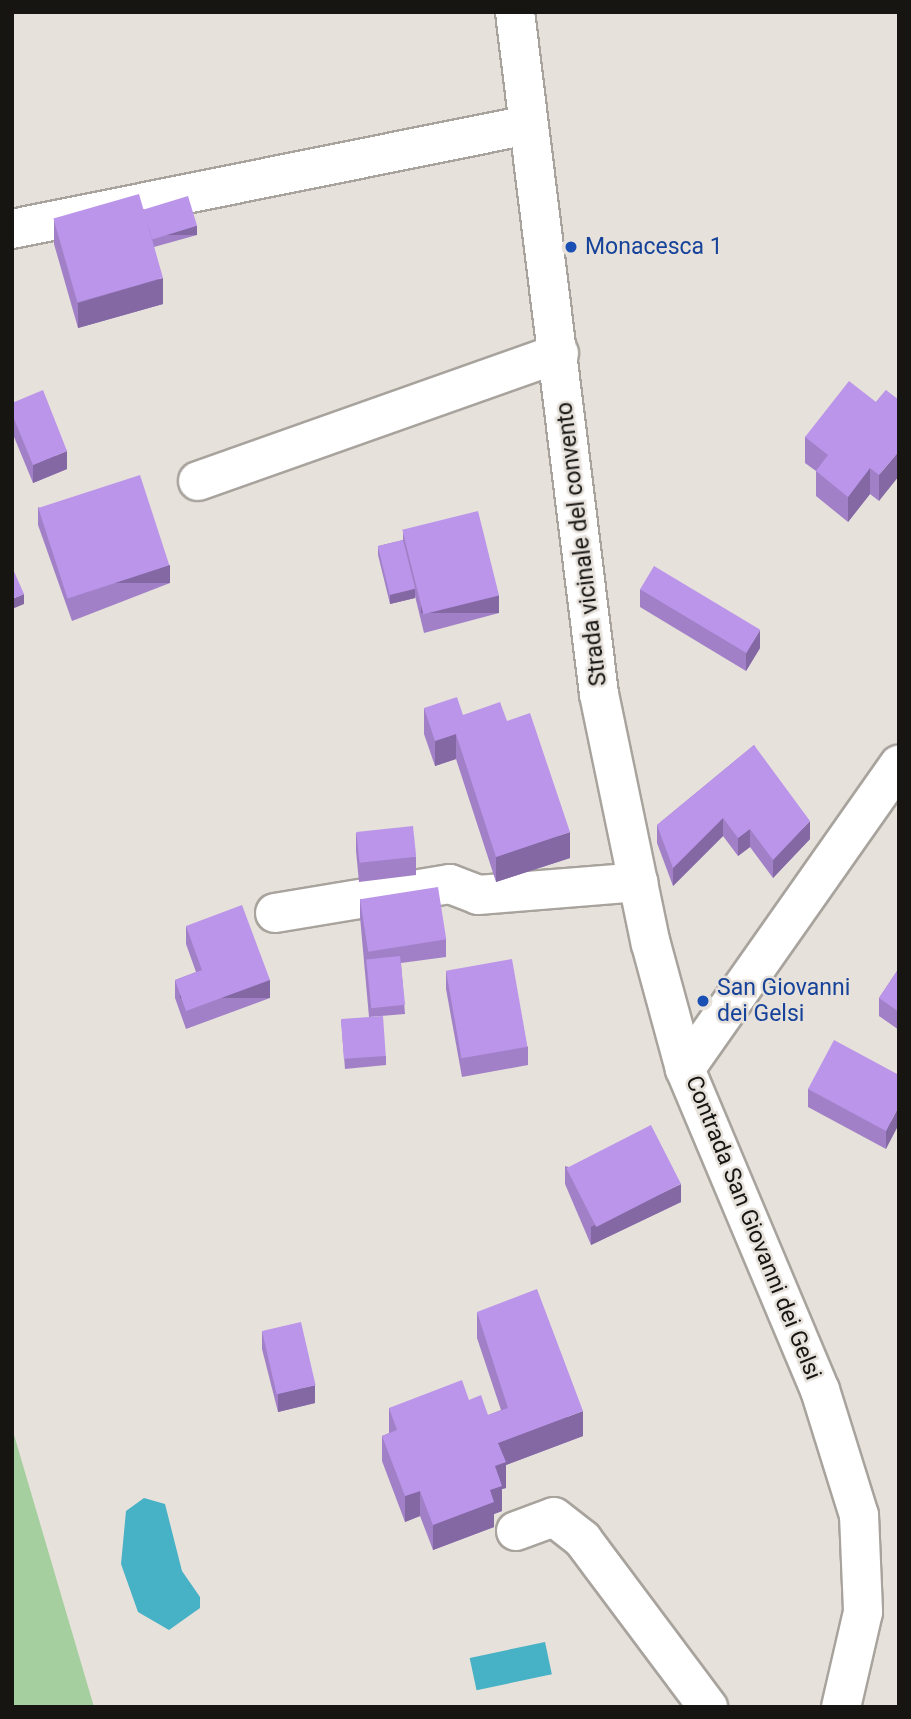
<!DOCTYPE html>
<style>
body{margin:0}
#map{position:relative;width:911px;height:1719px;overflow:hidden;background:#e7e1db;font-family:Roboto,sans-serif}
div>[style]{position:absolute}
[style*='--x']{left:calc(var(--x)*1px);top:calc(var(--y)*1px);width:calc(var(--w)*1px);rotate:calc(var(--a)*1deg)}
.green>*{inset:0;background:#a5cf9e}
.water>*{inset:0;background:#47b1c5;transform-origin:0 0}
.roads{filter:drop-shadow(2px 0 #a8a39d) drop-shadow(-2px 0 #a8a39d) drop-shadow(0 2px #a8a39d) drop-shadow(0 -2px #a8a39d)}
.minor>*{height:38px;margin:-19px;padding:0 19px;transform-origin:19px;border-radius:19px;background:#fff}
.wall>*{inset:0;background:#a180c8}
.shaded-wall>*{inset:0;background:#8368a3;transform-origin:0 0}
.building>*{inset:0;background:#bb95e9;transform-origin:0 0}
.dots>*{width:19px;height:19px;translate:-50% -50%;box-sizing:border-box;border:4px solid #e7e1db;border-radius:50%}
span{translate:-50% -50%;white-space:nowrap;text-align:center;line-height:1.15;-webkit-text-stroke:5px #e7e1db;paint-order:stroke}
.transit-label{font-size:23px;color:#164399}
.left{translate:0 -50%;text-align:left}
.street-label{font-size:23px;color:#161512}
.frame{position:absolute;inset:0;border:14px solid #161512;pointer-events:none}
</style>
<div id="map">
<div class="green">
<div style="clip-path:polygon(12px 1428px,94px 1707px,12px 1707px)"></div>
</div>
<div class="water">
<div style="clip-path:polygon(144px 1498px,165px 1504px,182px 1571px,200px 1597px,200px 1608px,169px 1630px,138px 1612px,121px 1564px,126px 1511px)"></div>
<div style="left:545px;top:1642px;width:33px;height:77px;rotate:78deg"></div>
</div>
<div class="roads">
<div class="minor">
<div style="--x:515;--y:12;--w:687;--a:82.98"></div>
<div style="--x:599;--y:694;--w:255;--a:78.3"></div>
<div style="--x:651;--y:944;--w:130;--a:74.8"></div>
<div style="--x:685;--y:1069;--w:348;--a:67.2"></div>
<div style="--x:820;--y:1390;--w:131;--a:72.7"></div>
<div style="--x:859;--y:1515;--w:97;--a:87.6"></div>
<div style="--x:863;--y:1612;--w:98;--a:103"></div>
<div style="--x:12;--y:229;--w:526;--a:-11.4"></div>
<div style="--x:198;--y:481;--w:383;--a:-19.5"></div>
<div style="--x:275;--y:913;--w:177;--a:-9.4"></div>
<div style="--x:450;--y:884;--w:30;--a:21"></div>
<div style="--x:478;--y:895;--w:161;--a:-4.6"></div>
<div style="--x:685;--y:1069;--w:372;--a:-54.9"></div>
<div style="--x:516;--y:1531;--w:40;--a:-20.2"></div>
<div style="--x:554;--y:1517;--w:37;--a:38"></div>
<div style="--x:583;--y:1540;--w:209;--a:53.2"></div>
</div>
</div>
<div class="wall">
<div style="clip-path:polygon(143px 209px,197px 235px,154px 247px,163px 304px,78px 328px,54px 244px,54px 219px)"></div>
<div style="clip-path:polygon(886px 390px,879px 501px,870px 494px,848px 522px,816px 496px,816px 471px,805px 463px,805px 437px,876px 402px)"></div>
<div style="clip-path:polygon(12px 403px,67px 469px,33px 483px,12px 432px)"></div>
<div style="clip-path:polygon(38px 507px,170px 583px,72px 621px,38px 525px)"></div>
<div style="clip-path:polygon(403px 531px,499px 613px,424px 633px,415px 596px,415px 598px,390px 604px,378px 555px,378px 546px,403px 540px)"></div>
<div style="clip-path:polygon(640px 589px,760px 648px,746px 671px,640px 607px)"></div>
<div style="clip-path:polygon(424px 708px,463px 715px,507px 721px,570px 858px,496px 882px,456px 759px,435px 766px,424px 734px)"></div>
<div style="clip-path:polygon(754px 745px,810px 839px,773px 878px,750px 847px,738px 856px,723px 836px,673px 886px,657px 843px,657px 825px)"></div>
<div style="clip-path:polygon(356px 833px,416px 857px,416px 875px,359px 882px,356px 851px)"></div>
<div style="clip-path:polygon(360px 899px,446px 939px,446px 957px,401px 963px,405px 1014px,369px 1017px,360px 917px)"></div>
<div style="clip-path:polygon(186px 926px,270px 998px,186px 1029px,175px 998px,175px 980px,196px 972px,186px 944px)"></div>
<div style="clip-path:polygon(899px 968px,899px 1030px,879px 1016px,879px 998px)"></div>
<div style="clip-path:polygon(446px 971px,528px 1047px,528px 1065px,462px 1077px,446px 989px)"></div>
<div style="clip-path:polygon(341px 1020px,386px 1056px,386px 1065px,345px 1069px)"></div>
<div style="clip-path:polygon(899px 1075px,886px 1149px,808px 1107px,808px 1089px)"></div>
<div style="clip-path:polygon(565px 1166px,681px 1202px,591px 1245px,565px 1184px)"></div>
<div style="clip-path:polygon(477px 1312px,583px 1436px,506px 1465px,506px 1488px,502px 1489px,502px 1511px,494px 1514px,494px 1527px,433px 1550px,420px 1516px,405px 1522px,382px 1461px,382px 1436px,389px 1433px,389px 1408px,469px 1400px,488px 1415px,501px 1410px,477px 1338px)"></div>
<div style="clip-path:polygon(262px 1331px,315px 1403px,278px 1412px,262px 1349px)"></div>
</div>
<div class="shaded-wall">
<div style="left:197px;top:226px;width:9px;height:52px;rotate:90deg"></div>
<div style="clip-path:polygon(163px 278px,163px 304px,78px 328px,78px 303px)"></div>
<div style="clip-path:polygon(67px 451px,67px 469px,33px 483px,33px 465px)"></div>
<div style="clip-path:polygon(899px 451px,899px 476px,879px 501px,879px 475px)"></div>
<div style="clip-path:polygon(870px 468px,870px 494px,848px 522px,848px 497px)"></div>
<div style="left:170px;top:565px;width:18px;height:105px;rotate:90deg"></div>
<div style="clip-path:polygon(415px 589px,415px 598px,390px 604px,390px 595px)"></div>
<div style="clip-path:polygon(24px 594px,24px 604px,12px 609px,12px 599px)"></div>
<div style="left:499px;top:595px;width:18px;height:78px;rotate:90deg"></div>
<div style="clip-path:polygon(760px 630px,760px 648px,746px 671px,746px 653px)"></div>
<div style="clip-path:polygon(456px 734px,456px 759px,435px 766px,435px 741px)"></div>
<div style="clip-path:polygon(723px 818px,723px 836px,673px 886px,673px 868px)"></div>
<div style="clip-path:polygon(810px 821px,810px 839px,773px 878px,773px 860px)"></div>
<div style="clip-path:polygon(750px 829px,750px 847px,738px 856px,738px 838px)"></div>
<div style="clip-path:polygon(570px 832px,570px 858px,496px 882px,496px 857px)"></div>
<div style="left:270px;top:980px;width:18px;height:90px;rotate:90deg"></div>
<div style="clip-path:polygon(899px 1106px,899px 1124px,886px 1149px,886px 1131px)"></div>
<div style="clip-path:polygon(681px 1184px,681px 1202px,591px 1245px,591px 1227px)"></div>
<div style="clip-path:polygon(315px 1385px,315px 1403px,278px 1412px,278px 1394px)"></div>
<div style="clip-path:polygon(583px 1411px,583px 1436px,506px 1465px,506px 1488px,502px 1489px,502px 1511px,494px 1514px,494px 1527px,433px 1550px,433px 1525px,490px 1490px,498px 1443px)"></div>
<div style="clip-path:polygon(420px 1491px,420px 1516px,405px 1522px,405px 1496px)"></div>
</div>
<div class="building">
<div style="left:139px;top:194px;width:87px;height:89px;rotate:74deg"></div>
<div style="left:188px;top:196px;width:31px;height:47px;rotate:73deg"></div>
<div style="clip-path:polygon(849px 381px,876px 402px,886px 390px,899px 400px,899px 451px,879px 475px,870px 468px,848px 497px,816px 471px,828px 455px,805px 437px)"></div>
<div style="clip-path:polygon(43px 390px,67px 451px,33px 465px,12px 414px,12px 403px)"></div>
<div style="left:140px;top:475px;width:95px;height:107px;rotate:72deg"></div>
<div style="left:478px;top:511px;width:87px;height:78px;rotate:76deg"></div>
<div style="left:403px;top:540px;width:50px;height:26px;rotate:76deg"></div>
<div style="left:654px;top:566px;width:124px;height:27px;rotate:31deg"></div>
<div style="clip-path:polygon(12px 567px,24px 594px,12px 599px)"></div>
<div style="clip-path:polygon(457px 697px,463px 715px,500px 702px,507px 721px,530px 713px,570px 832px,496px 857px,456px 734px,435px 741px,424px 708px)"></div>
<div style="clip-path:polygon(754px 745px,810px 821px,773px 860px,750px 829px,738px 838px,723px 818px,673px 868px,657px 825px)"></div>
<div style="left:413px;top:826px;width:31px;height:57px;rotate:84deg"></div>
<div style="left:438px;top:887px;width:53px;height:79px;rotate:81deg"></div>
<div style="clip-path:polygon(242px 905px,270px 980px,186px 1011px,175px 980px,202px 970px,186px 926px)"></div>
<div style="left:400px;top:956px;width:49px;height:34px;rotate:84deg"></div>
<div style="left:512px;top:959px;width:89px;height:67px;rotate:80deg"></div>
<div style="clip-path:polygon(899px 968px,899px 1012px,879px 998px)"></div>
<div style="left:383px;top:1016px;width:40px;height:42px;rotate:86deg"></div>
<div style="clip-path:polygon(834px 1040px,899px 1075px,899px 1106px,886px 1131px,808px 1089px)"></div>
<div style="left:651px;top:1125px;width:66px;height:95px;rotate:63deg"></div>
<div style="clip-path:polygon(537px 1289px,583px 1411px,498px 1443px,506px 1462px,495px 1466px,502px 1486px,490px 1490px,494px 1502px,433px 1525px,420px 1491px,405px 1496px,382px 1436px,397px 1430px,389px 1408px,462px 1380px,469px 1400px,481px 1395px,488px 1415px,508px 1408px,477px 1312px)"></div>
<div style="left:301px;top:1322px;width:65px;height:40px;rotate:77deg"></div>
</div>
<div class="dots">
<div style="left:571px;top:247px;background:#1a4fb4"></div>
<div style="left:703px;top:1001px;background:#1a4fb4"></div>
</div>
<div class="transit-label">
<span class="left" style="left:585px;top:247px">Monacesca 1</span>
<span class="left" style="left:717px;top:1001px">San Giovanni<br>dei Gelsi</span>
</div>
<div class="street-label">
<span style="left:582px;top:544px;rotate:-97deg">Strada vicinale del convento</span>
<span style="left:753px;top:1228px;rotate:68deg">Contrada San Giovanni dei Gelsi</span>
</div>
<div class="frame"></div>
</div>
